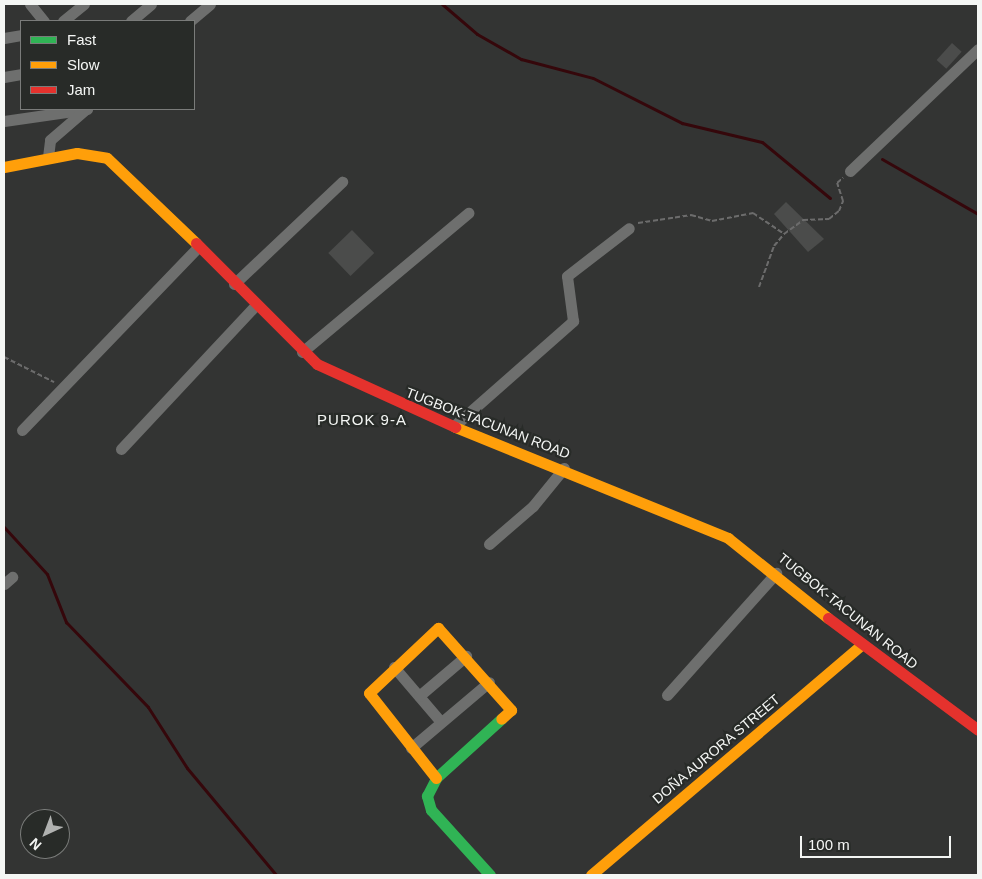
<!DOCTYPE html>
<meta charset="utf-8">
<style>
body{margin:0}
#map{position:relative;width:982px;height:879px;overflow:hidden;background:#333433;font-family:Arial,sans-serif}
div>[style]{position:absolute}
[style*='--x']{left:calc(var(--x)*1px);top:calc(var(--y)*1px);width:calc(var(--w)*1px);rotate:calc(var(--a)*1deg)}
.stream>*{height:3px;margin:-1.5px;padding:0 1.5px;transform-origin:1.5px;border-radius:1.5px;background:#35070b}
.building>*{inset:0;background:#4b4c4b;transform-origin:0 0}
.path>*{height:2px;margin-top:-1px;transform-origin:0;background:repeating-linear-gradient(90deg,#6c6c6c 0 5px,transparent 0 7.5px)}
.street>*{height:11px;margin:-5.5px;padding:0 5.5px;transform-origin:5.5px;border-radius:5.5px;background:#6e6f6e}
.fast>*{height:11px;margin:-5.5px;padding:0 5.5px;transform-origin:5.5px;border-radius:5.5px;background:#30b455}
.slow>*{height:11px;margin:-5.5px;padding:0 5.5px;transform-origin:5.5px;border-radius:5.5px;background:#ff9f0a}
.jam>*{height:11px;margin:-5.5px;padding:0 5.5px;transform-origin:5.5px;border-radius:5.5px;background:#e5322d}
span{translate:-50% -50%;white-space:nowrap;text-align:center;line-height:1.15;-webkit-text-stroke:4.5px #282b28;paint-order:stroke}
.street-label{font-size:14px;color:#f4f6f4}
.neighbourhood-label{font-size:15px;color:#f4f6f4;letter-spacing:1px}
.frame{position:absolute;inset:0;border:5px solid #f4f6f4;pointer-events:none}
.legend{position:absolute;left:20px;top:20px;width:175px;height:90px;box-sizing:border-box;background:#282b28;border:1px solid #7a7c7a;margin:0;padding:6px 9px;list-style:none;font-size:15px;color:#f4f6f4}
.legend li{display:flex;align-items:center;gap:10px;height:25px}
.legend b{width:25px;border:1px solid #7a7c7a}
.north{position:absolute;left:20px;top:809px;width:50px;height:50px;box-sizing:border-box;background:#282b28;border:1px solid #7a7c7a;border-radius:50%;rotate:223deg;font-size:14px;font-weight:700;line-height:20px;text-align:center;color:#f4f6f4}
.north::after{content:'';display:block;margin:auto;width:18px;height:22px;background:#b0b2b0;clip-path:polygon(50% 0,100% 100%,50% 72%,0 100%)}
.scale{position:absolute;left:800px;top:836px;width:151px;height:22px;box-sizing:border-box;border:2px solid #f4f6f4;border-top:0;padding-left:6px;font-size:15px;line-height:18px;white-space:nowrap;color:#f4f6f4;-webkit-text-stroke:4px #282b28;paint-order:stroke}
</style>
<div id="map">
<div class="stream">
<div style="--x:442;--y:4;--w:46;--a:40.6"></div>
<div style="--x:477;--y:34;--w:51;--a:29.6"></div>
<div style="--x:521;--y:59;--w:74;--a:14.8"></div>
<div style="--x:593;--y:78;--w:100;--a:26.8"></div>
<div style="--x:682;--y:123;--w:82;--a:13.4"></div>
<div style="--x:762;--y:142;--w:88;--a:39.5"></div>
<div style="--x:882;--y:159;--w:111;--a:29.8"></div>
<div style="--x:4;--y:527;--w:64;--a:47.5"></div>
<div style="--x:47;--y:574;--w:52;--a:68.4"></div>
<div style="--x:66;--y:622;--w:118;--a:46"></div>
<div style="--x:148;--y:707;--w:72;--a:57.4"></div>
<div style="--x:187;--y:768;--w:139;--a:50.2"></div>
</div>
<div class="building">
<div style="left:952px;top:43px;width:13px;height:23px;rotate:42deg"></div>
<div style="clip-path:polygon(786px 202px,824px 239px,808px 252px,774px 214px)"></div>
<div style="left:352px;top:230px;width:32px;height:33px;rotate:46deg"></div>
</div>
<div class="path">
<div style="--x:638;--y:223;--w:54;--a:-8.6"></div>
<div style="--x:691;--y:215;--w:22;--a:16"></div>
<div style="--x:712;--y:221;--w:42;--a:-11"></div>
<div style="--x:753;--y:213;--w:37;--a:34"></div>
<div style="--x:759;--y:287;--w:44;--a:-69.9"></div>
<div style="--x:774;--y:246;--w:16;--a:-50"></div>
<div style="--x:784;--y:234;--w:24;--a:-36"></div>
<div style="--x:803;--y:220;--w:26;--a:-2"></div>
<div style="--x:829;--y:219;--w:13;--a:-39"></div>
<div style="--x:839;--y:211;--w:11;--a:-68"></div>
<div style="--x:843;--y:201;--w:19;--a:-108"></div>
<div style="--x:837;--y:183;--w:8;--a:-40"></div>
<div style="--x:4;--y:357;--w:56;--a:26.6"></div>
</div>
<div class="street">
<div style="--x:30;--y:4;--w:22;--a:51"></div>
<div style="--x:63;--y:21;--w:27;--a:-39"></div>
<div style="--x:131;--y:21;--w:26;--a:-40"></div>
<div style="--x:190;--y:21;--w:26;--a:-40"></div>
<div style="--x:4;--y:38;--w:17;--a:-10"></div>
<div style="--x:4;--y:77;--w:17;--a:-10"></div>
<div style="--x:4;--y:121;--w:84;--a:-8.2"></div>
<div style="--x:48;--y:157;--w:17;--a:-83"></div>
<div style="--x:50;--y:140;--w:48;--a:-40.7"></div>
<div style="--x:850;--y:171;--w:177;--a:-43.6"></div>
<div style="--x:234;--y:284;--w:149;--a:-43.4"></div>
<div style="--x:302;--y:352;--w:217;--a:-39.9"></div>
<div style="--x:454;--y:426;--w:159;--a:-41.4"></div>
<div style="--x:573;--y:321;--w:45;--a:-97.6"></div>
<div style="--x:567;--y:276;--w:78;--a:-37.7"></div>
<div style="--x:22;--y:430;--w:254;--a:-46.1"></div>
<div style="--x:121;--y:449;--w:196;--a:-46.9"></div>
<div style="--x:489;--y:544;--w:58;--a:-40.8"></div>
<div style="--x:533;--y:506;--w:49;--a:-50.8"></div>
<div style="--x:4;--y:584;--w:11;--a:-41"></div>
<div style="--x:394;--y:667;--w:72;--a:49.5"></div>
<div style="--x:667;--y:695;--w:164;--a:-48.2"></div>
<div style="--x:419;--y:696;--w:62;--a:-40.4"></div>
<div style="--x:411;--y:748;--w:102;--a:-40.2"></div>
</div>
<div class="fast">
<div style="--x:490;--y:875;--w:88;--a:-132.2"></div>
<div style="--x:431;--y:810;--w:15;--a:-106"></div>
<div style="--x:427;--y:796;--w:20;--a:-63"></div>
<div style="--x:436;--y:778;--w:88;--a:-42.2"></div>
</div>
<div class="slow">
<div style="--x:4;--y:167;--w:74;--a:-10.9"></div>
<div style="--x:77;--y:153;--w:30;--a:9"></div>
<div style="--x:107;--y:158;--w:123;--a:43.7"></div>
<div style="--x:455;--y:427;--w:295;--a:22.1"></div>
<div style="--x:728;--y:538;--w:128;--a:38.7"></div>
<div style="--x:436;--y:778;--w:108;--a:-128.2"></div>
<div style="--x:369;--y:693;--w:95;--a:-43.3"></div>
<div style="--x:438;--y:628;--w:110;--a:48.3"></div>
<div style="--x:511;--y:710;--w:13;--a:138"></div>
<div style="--x:591;--y:875;--w:355;--a:-40.4"></div>
</div>
<div class="jam">
<div style="--x:196;--y:243;--w:171;--a:45"></div>
<div style="--x:317;--y:364;--w:152;--a:24.5"></div>
<div style="--x:828;--y:618;--w:187;--a:36.7"></div>
</div>
<div class="street-label">
<span style="left:488px;top:423px;rotate:21deg">TUGBOK-TACUNAN ROAD</span>
<span style="left:848px;top:611px;rotate:39deg">TUGBOK-TACUNAN ROAD</span>
<span style="left:716px;top:749px;rotate:-40deg">DOÑA AURORA STREET</span>
</div>
<div class="neighbourhood-label">
<span style="left:362px;top:420px">PUROK 9-A</span>
</div>
<div class="frame"></div>
<ul class="legend">
<li><b style="height:6px;background:#30b455"></b>Fast</li>
<li><b style="height:6px;background:#ff9f0a"></b>Slow</li>
<li><b style="height:6px;background:#e5322d"></b>Jam</li>
</ul>
<div class="north">N</div>
<div class="scale">100 m</div>
</div>
